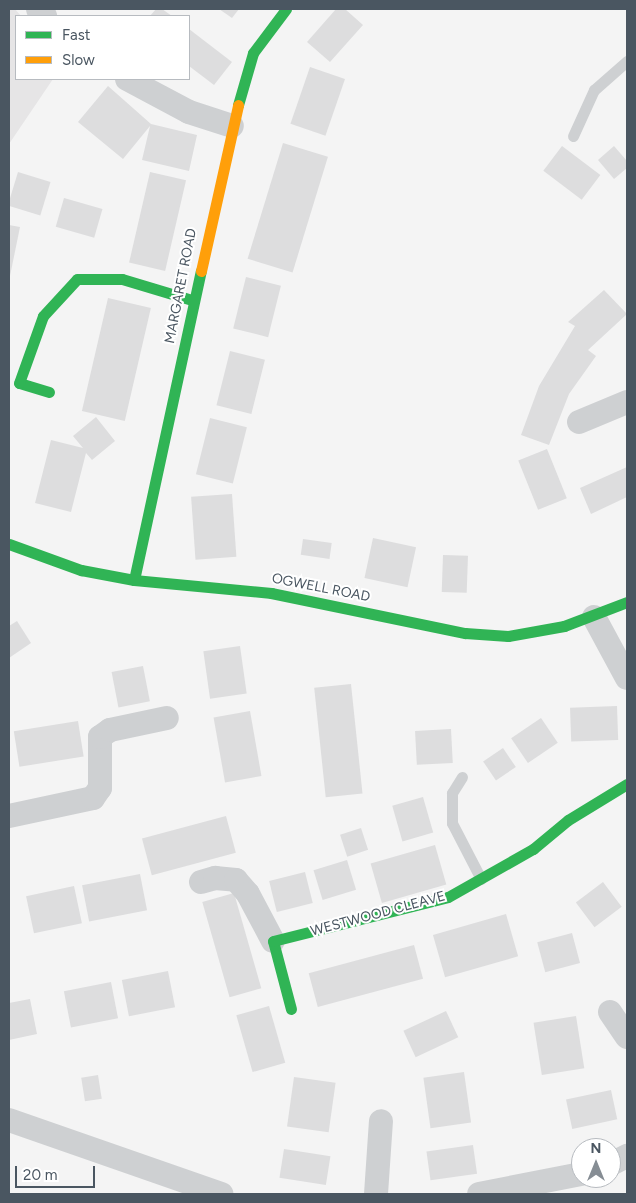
<!DOCTYPE html>
<style>
body{margin:0}
#map{position:relative;width:636px;height:1203px;overflow:hidden;background:#f4f4f4;font-family:Figtree,sans-serif}
div>[style]{position:absolute}
[style*='--x']{left:calc(var(--x)*1px);top:calc(var(--y)*1px);width:calc(var(--w)*1px);rotate:calc(var(--a)*1deg)}
.education>*{inset:0;background:#e6e5e6}
.building>*{inset:0;background:#ddddde;transform-origin:0 0}
.lane>*{height:11px;margin:-5.5px;padding:0 5.5px;transform-origin:5.5px;border-radius:5.5px;background:#ced0d2}
.street>*{height:24px;margin:-12px;padding:0 12px;transform-origin:12px;border-radius:12px;background:#ced0d2}
.fast>*{height:11px;margin:-5.5px;padding:0 5.5px;transform-origin:5.5px;border-radius:5.5px;background:#30b455}
.slow>*{height:11px;margin:-5.5px;padding:0 5.5px;transform-origin:5.5px;border-radius:5.5px;background:#ff9f0a}
span{translate:-50% -50%;white-space:nowrap;text-align:center;line-height:1.15;-webkit-text-stroke:4px #fff;paint-order:stroke}
.street-label{font-size:14px;color:#4a5661}
.frame{position:absolute;inset:0;border:10px solid #4a5661;pointer-events:none}
.legend{position:absolute;left:15px;top:15px;width:175px;height:65px;box-sizing:border-box;background:#fff;border:1px solid #b7bbc0;margin:0;padding:6px 9px;list-style:none;font-size:15px;color:#4a5661}
.legend li{display:flex;align-items:center;gap:10px;height:25px}
.legend b{width:25px;border:1px solid #b7bbc0}
.north{position:absolute;left:571px;top:1138px;width:50px;height:50px;box-sizing:border-box;background:#fff;border:1px solid #b7bbc0;border-radius:50%;rotate:0deg;font-size:14px;font-weight:700;line-height:20px;text-align:center;color:#4a5661}
.north::after{content:'';display:block;margin:auto;width:18px;height:22px;background:#868d94;clip-path:polygon(50% 0,100% 100%,50% 72%,0 100%)}
.scale{position:absolute;left:15px;top:1166px;width:80px;height:22px;box-sizing:border-box;border:2px solid #4a5661;border-top:0;padding-left:6px;font-size:15px;line-height:18px;white-space:nowrap;color:#4a5661;-webkit-text-stroke:4px #fff;paint-order:stroke}
</style>
<div id="map">
<div class="education">
<div style="clip-path:polygon(9px 9px,15px 9px,21px 16px,16px 16px,16px 79px,53px 79px,9px 144px)"></div>
</div>
<div class="building">
<div style="clip-path:polygon(156px 9px,162px 9px,172px 16px,150px 16px)"></div>
<div style="clip-path:polygon(219px 9px,239px 9px,232px 18px)"></div>
<div style="clip-path:polygon(336px 9px,345px 9px,363px 25px,330px 62px,307px 42px)"></div>
<div style="clip-path:polygon(189px 29px,232px 62px,214px 85px,189px 66px)"></div>
<div style="left:310px;top:67px;width:37px;height:60px;rotate:19deg"></div>
<div style="clip-path:polygon(108px 86px,151px 124px,197px 135px,189px 171px,142px 160px,150px 126px,123px 159px,78px 122px)"></div>
<div style="left:283px;top:143px;width:47px;height:121px;rotate:17deg"></div>
<div style="left:562px;top:146px;width:48px;height:31px;rotate:37deg"></div>
<div style="clip-path:polygon(614px 146px,627px 161px,627px 168px,614px 179px,598px 160px)"></div>
<div style="left:18px;top:172px;width:34px;height:35px;rotate:17deg"></div>
<div style="left:150px;top:172px;width:37px;height:93px;rotate:13deg"></div>
<div style="left:64px;top:198px;width:40px;height:30px;rotate:16deg"></div>
<div style="clip-path:polygon(9px 225px,20px 227px,10px 276px,9px 276px)"></div>
<div style="left:246px;top:277px;width:36px;height:53px;rotate:14deg"></div>
<div style="clip-path:polygon(604px 290px,627px 314px,588px 350px,596px 356px,569px 394px,549px 445px,521px 435px,539px 386px,575px 326px,568px 322px)"></div>
<div style="left:108px;top:298px;width:44px;height:116px;rotate:13deg"></div>
<div style="left:230px;top:351px;width:36px;height:56px;rotate:14deg"></div>
<div style="clip-path:polygon(96px 417px,115px 441px,92px 460px,86px 453px,71px 512px,35px 503px,51px 440px,83px 448px,73px 436px)"></div>
<div style="left:210px;top:418px;width:38px;height:58px;rotate:14deg"></div>
<div style="left:547px;top:449px;width:53px;height:31px;rotate:68deg"></div>
<div style="clip-path:polygon(627px 467px,627px 497px,591px 514px,580px 488px)"></div>
<div style="left:232px;top:494px;width:63px;height:41px;rotate:86deg"></div>
<div style="left:373px;top:538px;width:44px;height:41px;rotate:12deg"></div>
<div style="left:303px;top:539px;width:29px;height:16px;rotate:8deg"></div>
<div style="left:443px;top:555px;width:25px;height:37px;rotate:2deg"></div>
<div style="clip-path:polygon(17px 621px,31px 643px,9px 658px,9px 626px)"></div>
<div style="left:240px;top:646px;width:48px;height:37px;rotate:82deg"></div>
<div style="left:143px;top:666px;width:36px;height:32px;rotate:79deg"></div>
<div style="left:351px;top:684px;width:110px;height:37px;rotate:84deg"></div>
<div style="left:617px;top:706px;width:34px;height:47px;rotate:88deg"></div>
<div style="left:250px;top:711px;width:66px;height:37px;rotate:80deg"></div>
<div style="left:541px;top:718px;width:30px;height:36px;rotate:56deg"></div>
<div style="left:78px;top:721px;width:36px;height:65px;rotate:81deg"></div>
<div style="left:451px;top:729px;width:34px;height:36px;rotate:87deg"></div>
<div style="left:503px;top:748px;width:23px;height:24px;rotate:56deg"></div>
<div style="left:423px;top:797px;width:37px;height:32px;rotate:74deg"></div>
<div style="left:226px;top:816px;width:38px;height:87px;rotate:75deg"></div>
<div style="left:361px;top:828px;width:23px;height:22px;rotate:72deg"></div>
<div style="left:435px;top:845px;width:41px;height:67px;rotate:74deg"></div>
<div style="left:347px;top:860px;width:31px;height:35px;rotate:73deg"></div>
<div style="left:305px;top:872px;width:32px;height:37px;rotate:76deg"></div>
<div style="left:140px;top:874px;width:37px;height:59px;rotate:79deg"></div>
<div style="left:603px;top:882px;width:31px;height:34px;rotate:53deg"></div>
<div style="left:74px;top:886px;width:38px;height:49px;rotate:78deg"></div>
<div style="left:234px;top:893px;width:99px;height:33px;rotate:74deg"></div>
<div style="left:506px;top:914px;width:44px;height:76px;rotate:74deg"></div>
<div style="left:572px;top:933px;width:31px;height:36px;rotate:75deg"></div>
<div style="left:414px;top:945px;width:35px;height:109px;rotate:75deg"></div>
<div style="left:168px;top:971px;width:37px;height:47px;rotate:79deg"></div>
<div style="left:111px;top:982px;width:37px;height:48px;rotate:79deg"></div>
<div style="clip-path:polygon(30px 999px,37px 1034px,9px 1040px,9px 1003px)"></div>
<div style="left:269px;top:1006px;width:59px;height:34px;rotate:74deg"></div>
<div style="left:446px;top:1011px;width:29px;height:47px;rotate:65deg"></div>
<div style="left:576px;top:1016px;width:53px;height:43px;rotate:81deg"></div>
<div style="left:464px;top:1072px;width:51px;height:41px;rotate:82deg"></div>
<div style="left:98px;top:1075px;width:24px;height:17px;rotate:81deg"></div>
<div style="left:294px;top:1077px;width:42px;height:50px;rotate:8deg"></div>
<div style="left:611px;top:1090px;width:30px;height:46px;rotate:78deg"></div>
<div style="left:473px;top:1145px;width:29px;height:47px;rotate:82deg"></div>
<div style="left:284px;top:1149px;width:47px;height:29px;rotate:9deg"></div>
</div>
<div class="lane">
<div style="--x:573;--y:136;--w:51;--a:-65.5"></div>
<div style="--x:594;--y:90;--w:44;--a:-41.3"></div>
<div style="--x:462;--y:777;--w:19;--a:122"></div>
<div style="--x:452;--y:793;--w:30;--a:90"></div>
<div style="--x:452;--y:823;--w:63;--a:62.6"></div>
</div>
<div class="street">
<div style="--x:38;--y:9;--w:10;--a:45"></div>
<div style="--x:127;--y:79;--w:70;--a:28"></div>
<div style="--x:189;--y:112;--w:45;--a:18"></div>
<div style="--x:579;--y:422;--w:52;--a:-22.6"></div>
<div style="--x:594;--y:617;--w:69;--a:61.6"></div>
<div style="--x:9;--y:816;--w:86;--a:-12.1"></div>
<div style="--x:93;--y:798;--w:12;--a:-55"></div>
<div style="--x:100;--y:788;--w:51;--a:-90"></div>
<div style="--x:100;--y:737;--w:12;--a:-35"></div>
<div style="--x:110;--y:730;--w:58;--a:-11.9"></div>
<div style="--x:201;--y:882;--w:15;--a:-16"></div>
<div style="--x:215;--y:878;--w:21;--a:5"></div>
<div style="--x:236;--y:880;--w:18;--a:49"></div>
<div style="--x:248;--y:894;--w:53;--a:62"></div>
<div style="--x:610;--y:1012;--w:30;--a:56"></div>
<div style="--x:9;--y:1120;--w:225;--a:19.2"></div>
<div style="--x:611;--y:1164;--w:18;--a:-27"></div>
<div style="--x:376;--y:1194;--w:73;--a:-86.1"></div>
<div style="--x:479;--y:1194;--w:104;--a:-11.1"></div>
</div>
<div class="fast">
<div style="--x:238;--y:105;--w:54;--a:-73.9"></div>
<div style="--x:253;--y:53;--w:55;--a:-53.1"></div>
<div style="--x:49;--y:392;--w:31;--a:-163"></div>
<div style="--x:19;--y:383;--w:71;--a:-70.3"></div>
<div style="--x:43;--y:316;--w:50;--a:-47.4"></div>
<div style="--x:77;--y:279;--w:45;--a:0"></div>
<div style="--x:122;--y:279;--w:73;--a:16.7"></div>
<div style="--x:9;--y:544;--w:77;--a:19.9"></div>
<div style="--x:81;--y:570;--w:54;--a:10.7"></div>
<div style="--x:134;--y:580;--w:138;--a:5.4"></div>
<div style="--x:271;--y:593;--w:198;--a:11.7"></div>
<div style="--x:465;--y:633;--w:43;--a:4"></div>
<div style="--x:508;--y:636;--w:57;--a:-10.1"></div>
<div style="--x:564;--y:626;--w:67;--a:-20.9"></div>
<div style="--x:134;--y:580;--w:316;--a:-77.8"></div>
<div style="--x:291;--y:1009;--w:70;--a:-104.8"></div>
<div style="--x:273;--y:941;--w:180;--a:-14.1"></div>
<div style="--x:448;--y:897;--w:98;--a:-29.5"></div>
<div style="--x:533;--y:849;--w:45;--a:-39.6"></div>
<div style="--x:568;--y:820;--w:69;--a:-31.4"></div>
</div>
<div class="slow">
<div style="--x:201;--y:271;--w:170;--a:-77.4"></div>
</div>
<div class="street-label">
<span style="left:181px;top:286px;rotate:-79deg">MARGARET ROAD</span>
<span style="left:321px;top:588px;rotate:11deg">OGWELL ROAD</span>
<span style="left:378px;top:914px;rotate:-15deg">WESTWOOD CLEAVE</span>
</div>
<div class="frame"></div>
<ul class="legend">
<li><b style="height:6px;background:#30b455"></b>Fast</li>
<li><b style="height:6px;background:#ff9f0a"></b>Slow</li>
</ul>
<div class="north">N</div>
<div class="scale">20 m</div>
</div>
